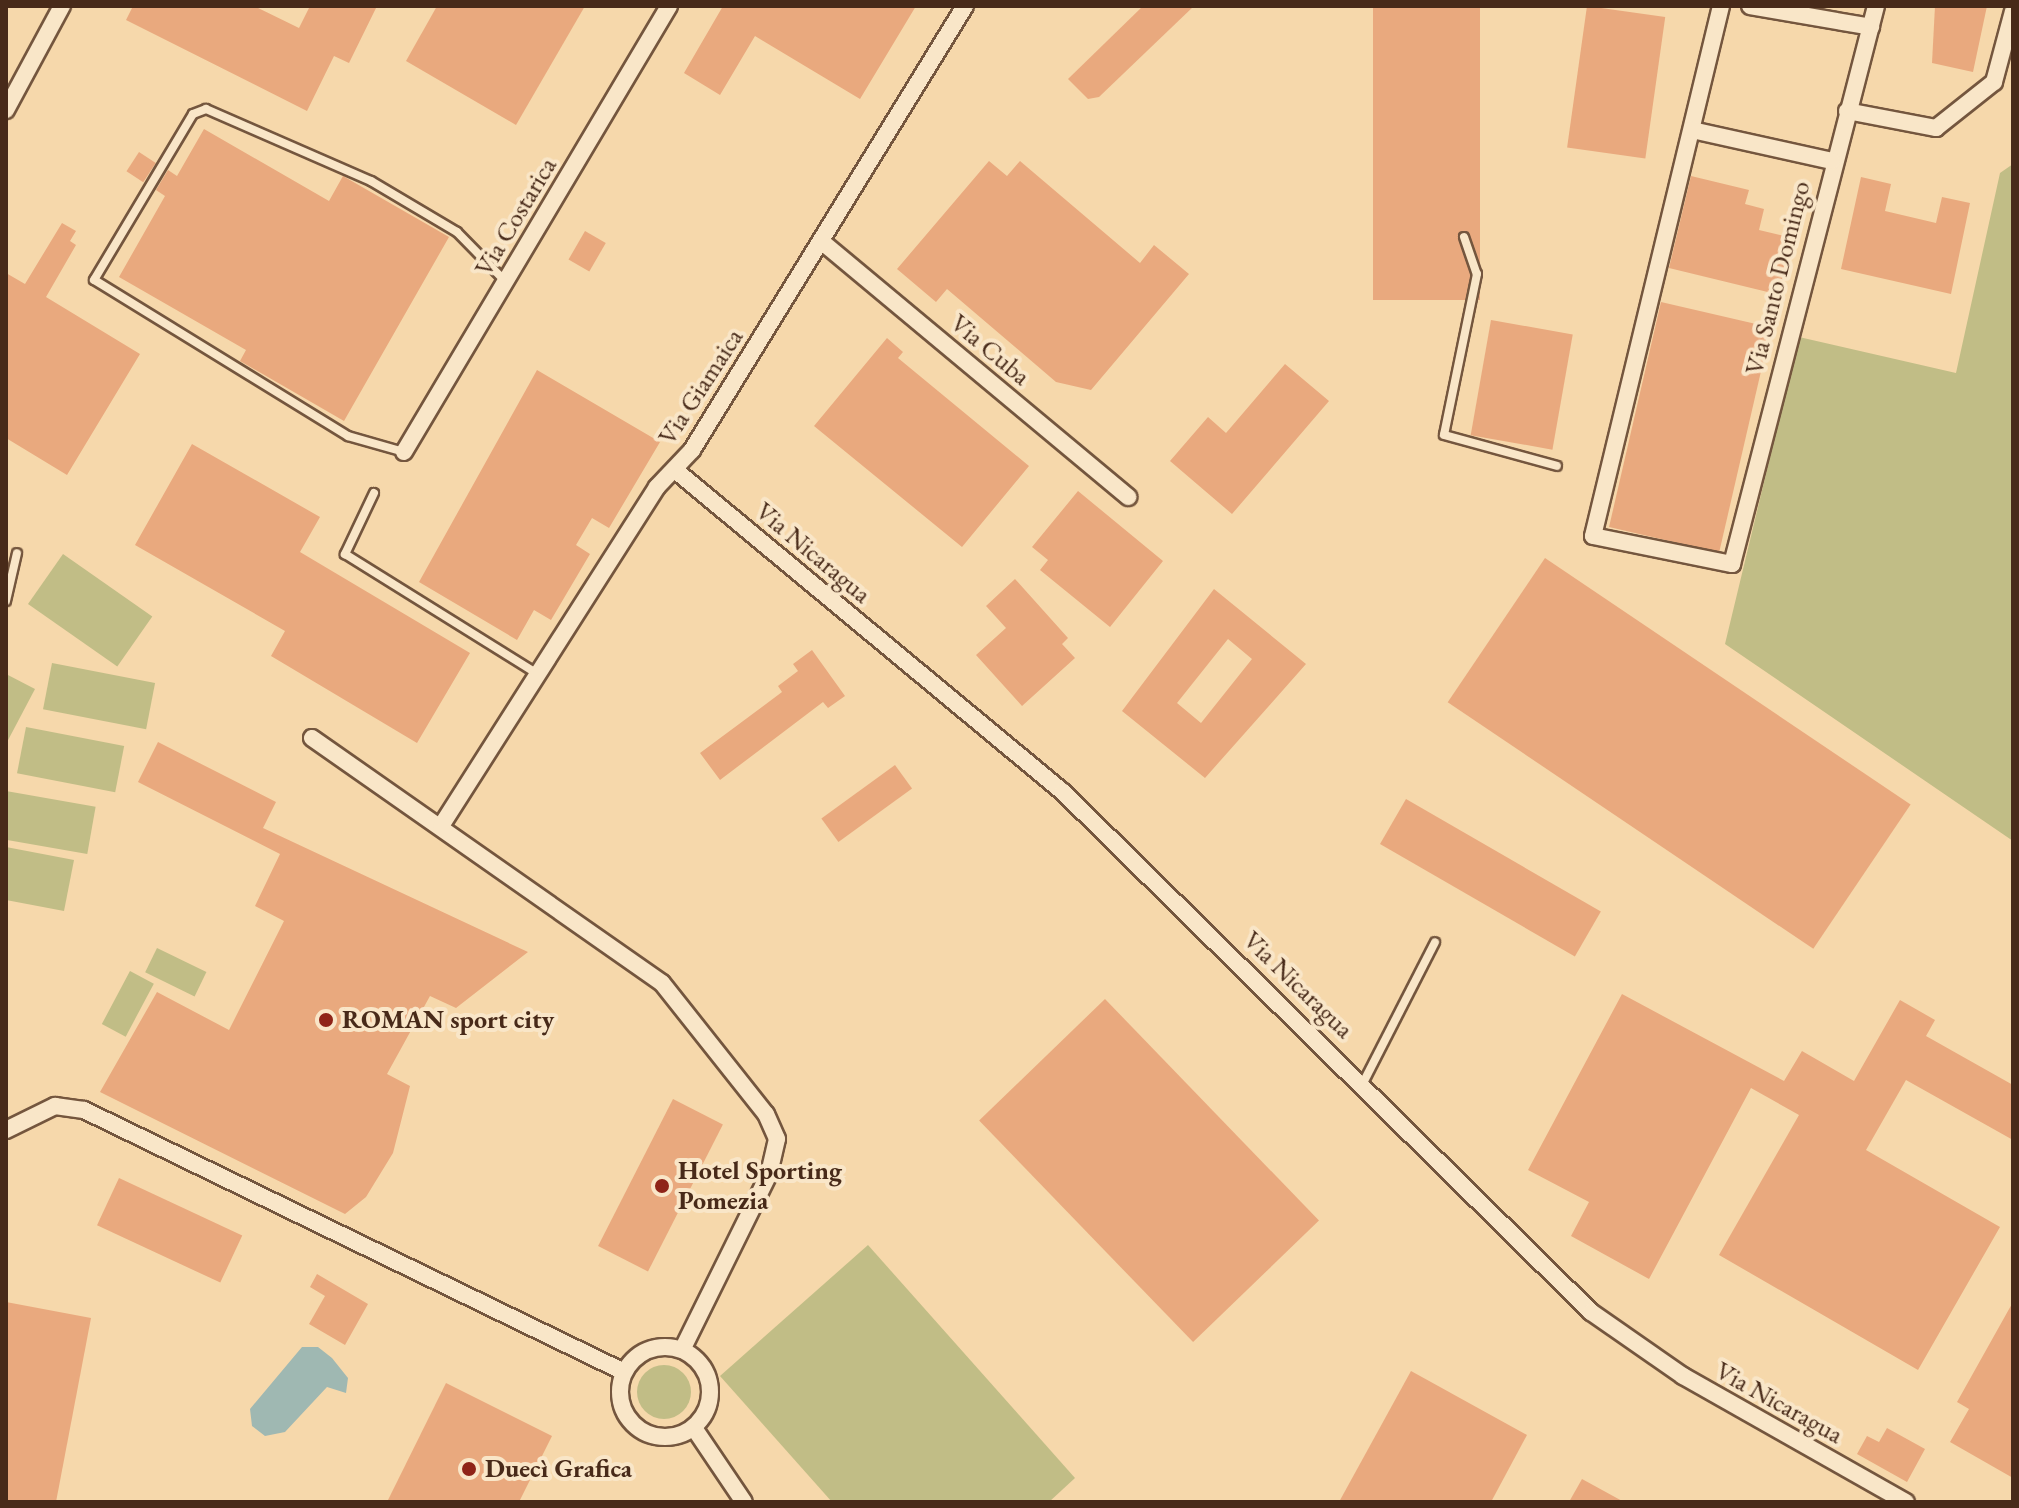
<!DOCTYPE html>
<meta charset="utf-8">
<style>
body{margin:0}
#map{position:relative;width:2019px;height:1508px;overflow:hidden;background:#f6d8ab;font-family:"EB Garamond",serif}
div>[style]{position:absolute}
[style*='--x']{left:calc(var(--x)*1px);top:calc(var(--y)*1px);width:calc(var(--w)*1px);rotate:calc(var(--a)*1deg)}
.green>*{inset:0;background:#c1bd86;transform-origin:0 0}
.round{border-radius:50%}
.water>*{inset:0;background:#9fb8b2}
.building>*{inset:0;background:#e9a97e;transform-origin:0 0}
.roads{filter:drop-shadow(2px 0 #74563e) drop-shadow(-2px 0 #74563e) drop-shadow(0 2px #74563e) drop-shadow(0 -2px #74563e)}
.lane>*{height:8px;margin:-4px;padding:0 4px;transform-origin:4px;border-radius:4px;background:#f9e6c8}
.street>*{height:16px;margin:-8px;padding:0 8px;transform-origin:8px;border-radius:8px;background:#f9e6c8}
.street>.ring{margin:-8px;padding:0;box-sizing:content-box;background:none;border:16px solid #f9e6c8;border-radius:50%}
.dots>*{width:22px;height:22px;translate:-50% -50%;box-sizing:border-box;border:4px solid #f9e6c8;border-radius:50%}
span{translate:-50% -50%;white-space:nowrap;text-align:center;line-height:1.15;-webkit-text-stroke:8px #f9e6c8;paint-order:stroke}
.street-label{font-size:26px;color:#482a19}
.poi-label{font-size:26px;color:#482a19;font-weight:700}
.left{translate:0 -50%;text-align:left}
.frame{position:absolute;inset:0;border:8px solid #482a19;pointer-events:none}
</style>
<div id="map">
<div class="green">
<div style="clip-path:polygon(2013px 164px,2013px 841px,1725px 644px,1799px 337px,1956px 373px,2000px 173px)"></div>
<div style="left:63px;top:554px;width:109px;height:61px;rotate:35deg"></div>
<div style="left:52px;top:663px;width:105px;height:47px;rotate:11deg"></div>
<div style="clip-path:polygon(6px 674px,35px 689px,6px 744px)"></div>
<div style="left:26px;top:727px;width:100px;height:47px;rotate:11deg"></div>
<div style="left:6px;top:791px;width:91px;height:48px;rotate:10deg"></div>
<div style="clip-path:polygon(6px 847px,74px 860px,64px 911px,6px 900px)"></div>
<div style="left:157px;top:948px;width:55px;height:27px;rotate:26deg"></div>
<div style="left:130px;top:971px;width:27px;height:60px;rotate:28deg"></div>
<div style="clip-path:polygon(868px 1245px,1075px 1478px,1049px 1502px,832px 1502px,720px 1376px)"></div>
<div class="round" style="left:637px;top:1365px;width:54px;height:54px"></div>
</div>
<div class="water">
<div style="clip-path:polygon(302px 1347px,318px 1347px,332px 1358px,348px 1378px,346px 1393px,327px 1387px,285px 1432px,265px 1436px,252px 1426px,250px 1409px)"></div>
</div>
<div class="building">
<div style="clip-path:polygon(133px 6px,254px 6px,299px 28px,310px 6px,377px 6px,349px 63px,334px 56px,307px 111px,126px 20px)"></div>
<div style="clip-path:polygon(437px 6px,585px 6px,516px 125px,406px 61px)"></div>
<div style="clip-path:polygon(723px 6px,916px 6px,860px 99px,755px 36px,720px 95px,684px 73px)"></div>
<div style="clip-path:polygon(1143px 6px,1194px 6px,1099px 97px,1088px 99px,1068px 79px)"></div>
<div style="left:1373px;top:6px;width:107px;height:294px"></div>
<div style="left:1587px;top:6px;width:79px;height:143px;rotate:8deg"></div>
<div style="clip-path:polygon(1935px 6px,1987px 6px,1973px 72px,1932px 63px)"></div>
<div style="clip-path:polygon(204px 129px,329px 201px,343px 176px,449px 237px,344px 421px,240px 361px,246px 350px,119px 277px,165px 196px,156px 190px,168px 170px,177px 176px)"></div>
<div style="left:139px;top:152px;width:20px;height:23px;rotate:33deg"></div>
<div style="clip-path:polygon(989px 161px,1007px 176px,1020px 161px,1140px 263px,1154px 245px,1189px 274px,1091px 390px,1056px 382px,947px 289px,936px 302px,897px 269px)"></div>
<div style="clip-path:polygon(1691px 176px,1749px 190px,1745px 204px,1764px 209px,1759px 230px,1793px 238px,1780px 295px,1669px 268px)"></div>
<div style="clip-path:polygon(1861px 177px,1891px 184px,1885px 211px,1936px 223px,1942px 197px,1970px 203px,1951px 294px,1841px 269px)"></div>
<div style="clip-path:polygon(62px 223px,76px 231px,70px 241px,76px 245px,46px 297px,140px 354px,67px 475px,6px 438px,6px 273px,25px 284px)"></div>
<div style="left:585px;top:231px;width:24px;height:33px;rotate:30deg"></div>
<div style="left:1661px;top:302px;width:113px;height:231px;rotate:13deg"></div>
<div style="left:1491px;top:320px;width:83px;height:117px;rotate:10deg"></div>
<div style="clip-path:polygon(887px 338px,903px 352px,898px 358px,1029px 466px,962px 547px,814px 426px)"></div>
<div style="clip-path:polygon(1285px 364px,1329px 401px,1232px 514px,1170px 461px,1208px 417px,1226px 433px)"></div>
<div style="clip-path:polygon(537px 370px,660px 442px,609px 528px,592px 518px,576px 545px,590px 554px,551px 620px,534px 610px,517px 640px,419px 582px)"></div>
<div style="clip-path:polygon(192px 444px,320px 517px,300px 552px,470px 653px,417px 743px,271px 656px,285px 631px,135px 545px)"></div>
<div style="clip-path:polygon(1078px 491px,1163px 561px,1110px 627px,1040px 570px,1048px 560px,1032px 547px)"></div>
<div style="left:1545px;top:558px;width:441px;height:174px;rotate:34deg"></div>
<div style="clip-path:polygon(1015px 579px,1068px 638px,1062px 644px,1075px 658px,1022px 706px,976px 655px,1006px 628px,986px 606px)"></div>
<div style="clip-path:polygon(evenodd,1214px 589px,1306px 664px,1205px 778px,1122px 711px,1214px 589px,1228px 639px,1252px 659px,1201px 723px,1177px 703px,1228px 639px)"></div>
<div style="clip-path:polygon(812px 650px,845px 696px,828px 708px,823px 702px,720px 780px,700px 753px,782px 692px,778px 686px,798px 671px,793px 664px)"></div>
<div style="clip-path:polygon(158px 742px,276px 802px,263px 828px,528px 952px,456px 1008px,430px 996px,387px 1074px,410px 1086px,393px 1153px,366px 1197px,345px 1214px,100px 1092px,157px 992px,229px 1030px,284px 921px,255px 906px,280px 854px,138px 782px)"></div>
<div style="left:895px;top:765px;width:29px;height:91px;rotate:54deg"></div>
<div style="left:1406px;top:799px;width:225px;height:52px;rotate:30deg"></div>
<div style="clip-path:polygon(1622px 994px,1784px 1081px,1802px 1051px,1854px 1081px,1900px 1000px,1935px 1020px,1926px 1036px,2013px 1085px,2013px 1140px,1906px 1080px,1866px 1150px,2000px 1227px,1918px 1370px,1719px 1255px,1799px 1115px,1751px 1088px,1649px 1279px,1571px 1236px,1589px 1202px,1528px 1170px)"></div>
<div style="left:1105px;top:999px;width:308px;height:175px;rotate:46deg"></div>
<div style="left:673px;top:1099px;width:56px;height:165px;rotate:27deg"></div>
<div style="left:119px;top:1178px;width:136px;height:52px;rotate:25deg"></div>
<div style="clip-path:polygon(317px 1274px,368px 1304px,345px 1345px,309px 1324px,325px 1296px,310px 1287px)"></div>
<div style="clip-path:polygon(6px 1302px,91px 1318px,56px 1502px,6px 1502px)"></div>
<div style="clip-path:polygon(2013px 1302px,2013px 1478px,1950px 1442px,1969px 1409px,1957px 1402px)"></div>
<div style="clip-path:polygon(1411px 1371px,1527px 1435px,1491px 1502px,1339px 1502px)"></div>
<div style="clip-path:polygon(446px 1383px,552px 1436px,519px 1502px,387px 1502px)"></div>
<div style="clip-path:polygon(1887px 1428px,1925px 1449px,1907px 1482px,1857px 1454px,1867px 1436px,1879px 1442px)"></div>
<div style="clip-path:polygon(1582px 1479px,1624px 1502px,1569px 1502px)"></div>
</div>
<div class="roads">
<div class="lane">
<div style="--x:1464;--y:237;--w:39;--a:71"></div>
<div style="--x:1477;--y:274;--w:164;--a:101.6"></div>
<div style="--x:1444;--y:435;--w:117;--a:15.3"></div>
<div style="--x:404;--y:452;--w:58;--a:-164.1"></div>
<div style="--x:348;--y:436;--w:298;--a:-148.4"></div>
<div style="--x:94;--y:280;--w:193;--a:-59.2"></div>
<div style="--x:193;--y:114;--w:14;--a:-21"></div>
<div style="--x:206;--y:109;--w:180;--a:23.6"></div>
<div style="--x:371;--y:181;--w:100;--a:30.7"></div>
<div style="--x:457;--y:232;--w:69;--a:45.6"></div>
<div style="--x:374;--y:493;--w:68;--a:115.4"></div>
<div style="--x:345;--y:554;--w:227;--a:31.9"></div>
<div style="--x:6;--y:601;--w:49;--a:-77.1"></div>
<div style="--x:1363;--y:1083;--w:158;--a:-62.9"></div>
</div>
<div class="street">
<div style="--x:1721;--y:6;--w:545;--a:103.58"></div>
<div style="--x:1593;--y:536;--w:142;--a:11.4"></div>
<div style="--x:1732;--y:564;--w:576;--a:-75.53"></div>
<div style="--x:1750;--y:6;--w:123;--a:9.8"></div>
<div style="--x:6;--y:110;--w:118;--a:-61.7"></div>
<div style="--x:1847;--y:111;--w:91;--a:10.8"></div>
<div style="--x:1936;--y:128;--w:74;--a:-38.4"></div>
<div style="--x:1994;--y:82;--w:73;--a:-75"></div>
<div style="--x:1692;--y:130;--w:143;--a:12.5"></div>
<div style="--x:821;--y:241;--w:400;--a:39.8"></div>
<div style="--x:404;--y:452;--w:519;--a:-59.28"></div>
<div style="--x:675;--y:470;--w:504;--a:39.69"></div>
<div style="--x:1063;--y:792;--w:741;--a:44.56"></div>
<div style="--x:1591;--y:1312;--w:112;--a:34.8"></div>
<div style="--x:1683;--y:1376;--w:256;--a:29.5"></div>
<div style="--x:312;--y:738;--w:427;--a:35"></div>
<div style="--x:662;--y:983;--w:167;--a:51.6"></div>
<div style="--x:766;--y:1114;--w:27;--a:66"></div>
<div style="--x:777;--y:1139;--w:36;--a:103"></div>
<div style="--x:769;--y:1174;--w:196;--a:116.3"></div>
<div style="--x:441;--y:826;--w:402;--a:-57.5"></div>
<div style="--x:657;--y:487;--w:51;--a:-46.6"></div>
<div style="--x:692;--y:450;--w:521;--a:-58.41"></div>
<div style="--x:6;--y:1130;--w:55;--a:-26.1"></div>
<div style="--x:55;--y:1106;--w:29;--a:8"></div>
<div style="--x:84;--y:1110;--w:600;--a:25.88"></div>
<div class="ring" style="left:620px;top:1347px;width:74px;height:74px"></div>
<div style="--x:694;--y:1428;--w:89;--a:56"></div>
</div>
</div>
<div class="dots">
<div style="left:326px;top:1020px;background:#8f2418"></div>
<div style="left:662px;top:1186px;background:#8f2418"></div>
<div style="left:469px;top:1469px;background:#8f2418"></div>
</div>
<div class="street-label">
<span style="left:516px;top:217px;rotate:-59deg">Via Costarica</span>
<span style="left:1778px;top:278px;rotate:-76deg">Via Santo Domingo</span>
<span style="left:990px;top:350px;rotate:40deg">Via Cuba</span>
<span style="left:701px;top:387px;rotate:-57deg">Via Giamaica</span>
<span style="left:813px;top:553px;rotate:40deg">Via Nicaragua</span>
<span style="left:1298px;top:985px;rotate:44deg">Via Nicaragua</span>
<span style="left:1779px;top:1403px;rotate:29deg">Via Nicaragua</span>
</div>
<div class="poi-label">
<span class="left" style="left:342px;top:1020px">ROMAN sport city</span>
<span class="left" style="left:678px;top:1186px">Hotel Sporting<br>Pomezia</span>
<span class="left" style="left:485px;top:1469px">Duecì Grafica</span>
</div>
<div class="frame"></div>
</div>
